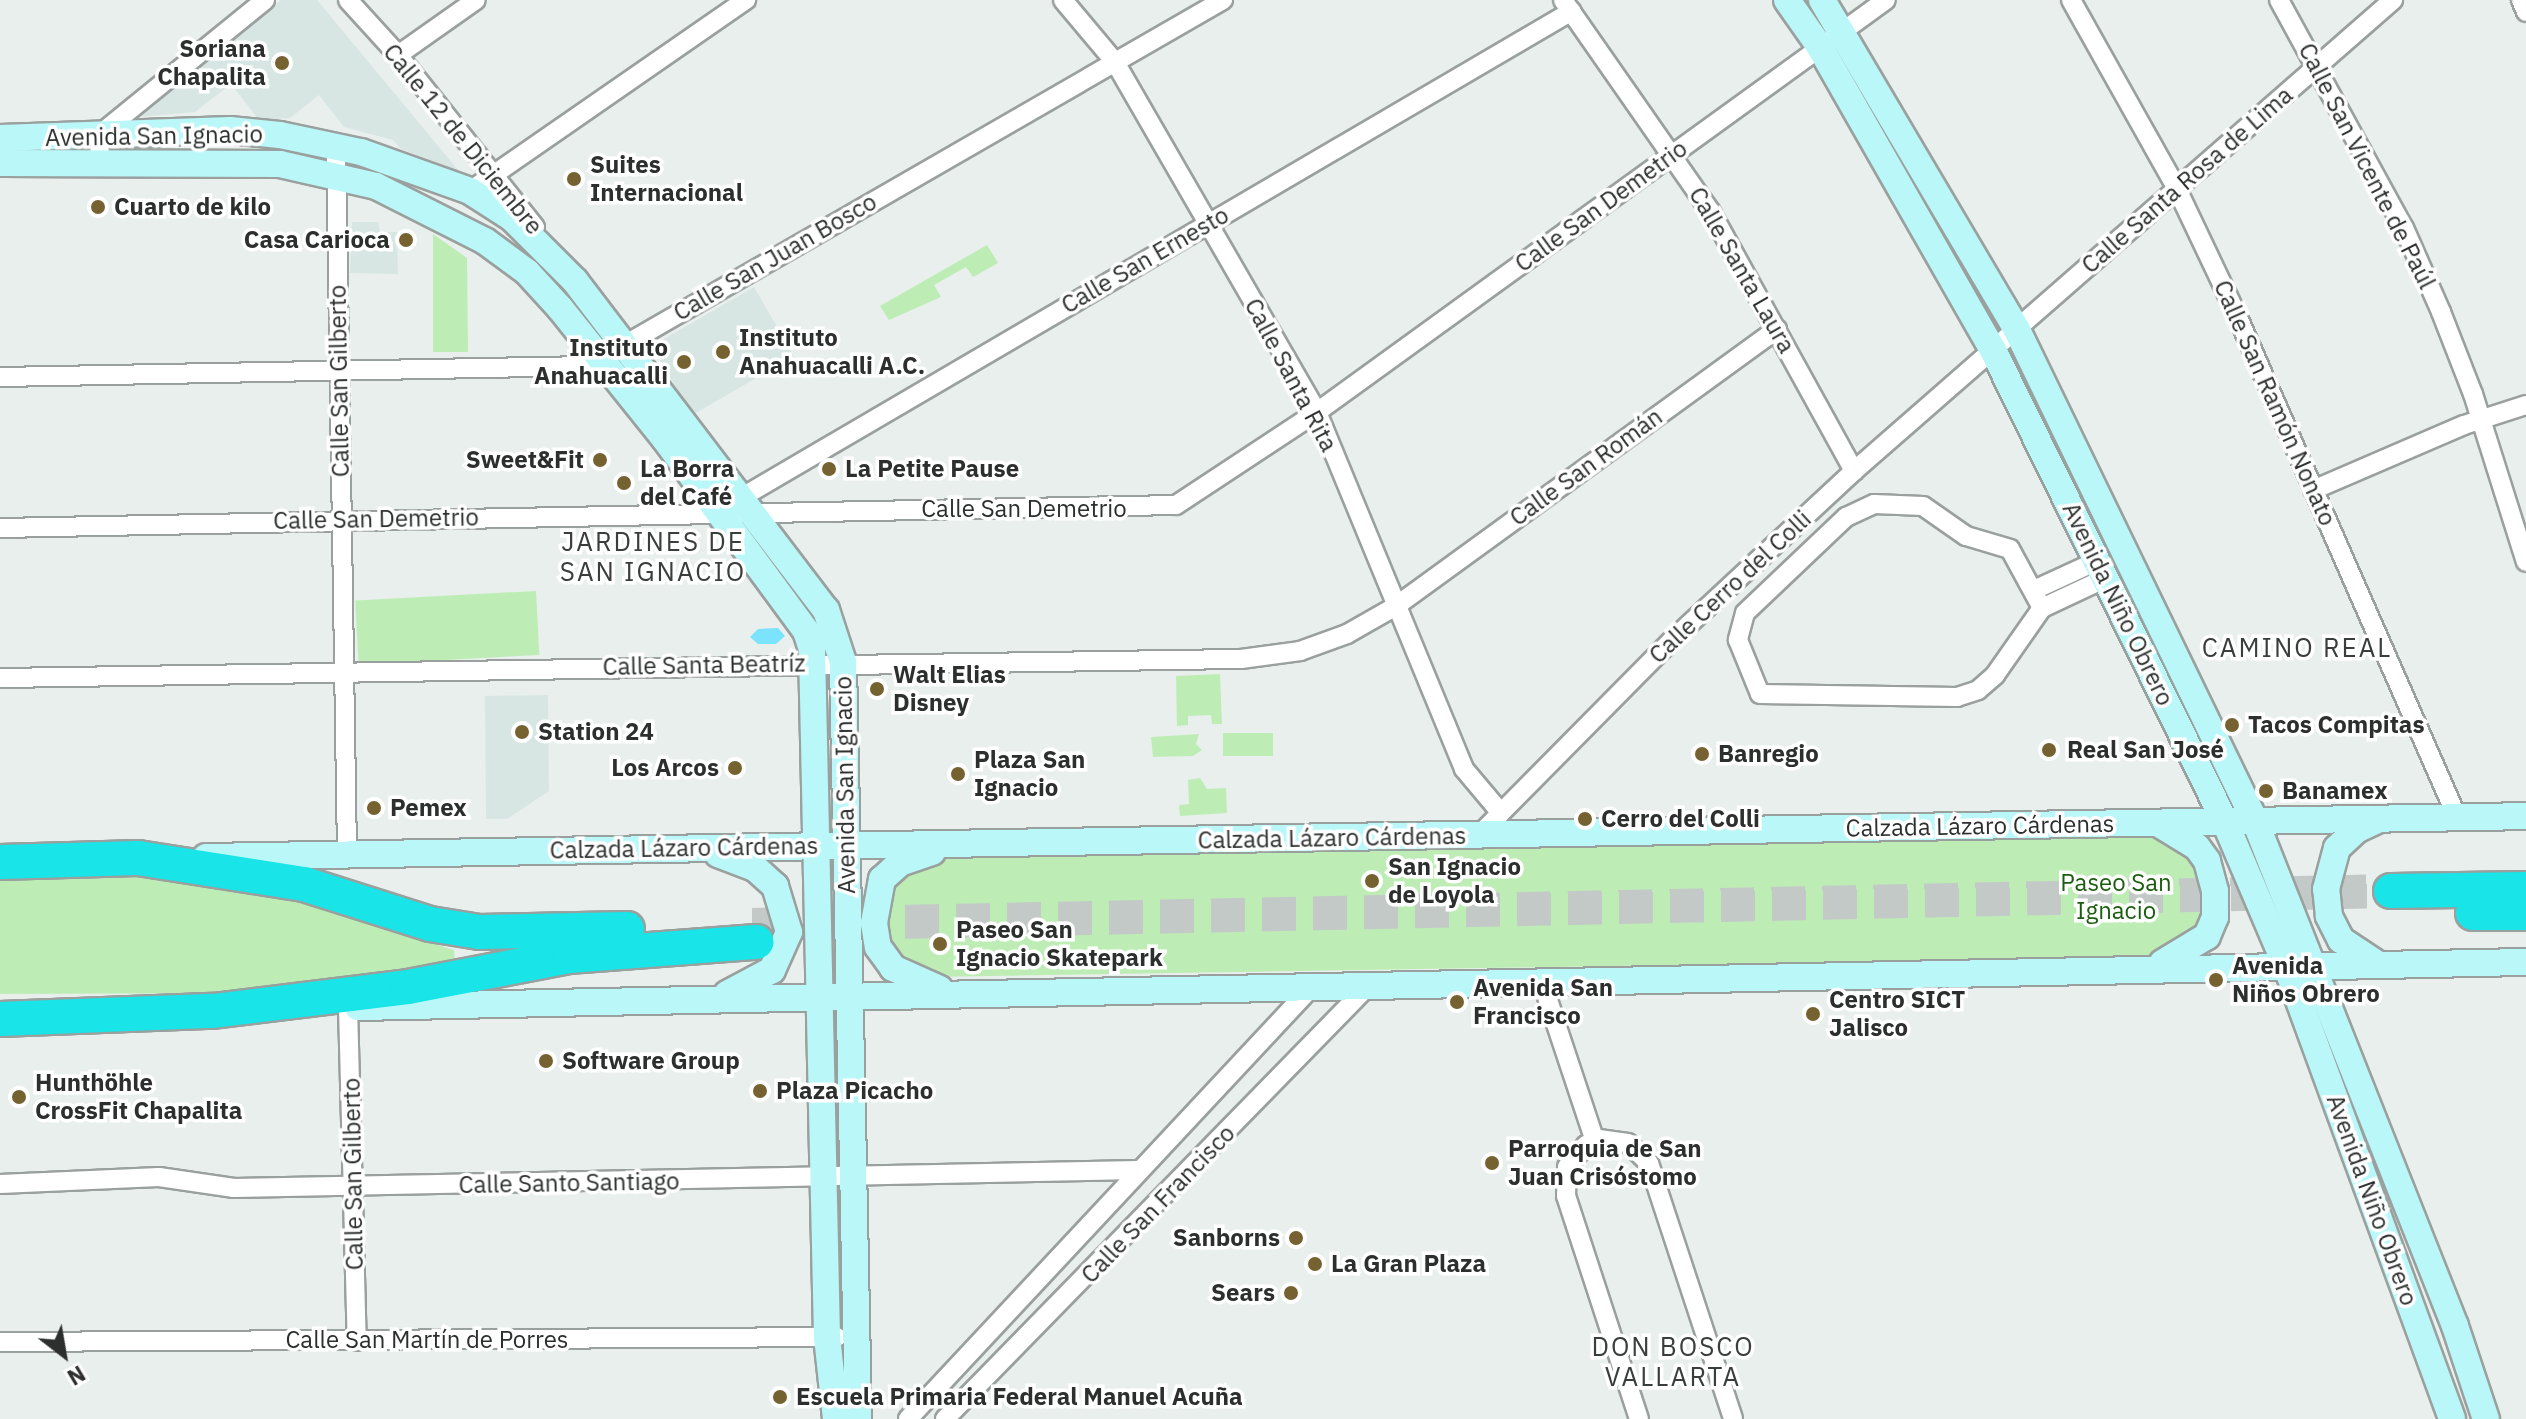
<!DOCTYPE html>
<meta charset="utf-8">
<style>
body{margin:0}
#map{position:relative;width:2526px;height:1419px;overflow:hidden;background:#e9efed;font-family:"IBM Plex Sans",sans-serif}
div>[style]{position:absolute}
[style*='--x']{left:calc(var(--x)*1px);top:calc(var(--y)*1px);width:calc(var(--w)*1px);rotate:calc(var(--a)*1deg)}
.built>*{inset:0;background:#d7e6e2;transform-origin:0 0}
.green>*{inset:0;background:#bdedb5;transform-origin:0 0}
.water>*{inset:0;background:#7be3fc}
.highway-tunnel>*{height:34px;margin-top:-17px;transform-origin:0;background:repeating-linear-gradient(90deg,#c3c9c7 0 34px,transparent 0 51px)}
.roads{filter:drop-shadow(2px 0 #9aa09e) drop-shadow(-2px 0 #9aa09e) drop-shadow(0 2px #9aa09e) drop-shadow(0 -2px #9aa09e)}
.street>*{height:18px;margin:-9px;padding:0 9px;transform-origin:9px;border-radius:9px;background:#fff}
.secondary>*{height:26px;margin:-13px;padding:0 13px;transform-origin:13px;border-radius:13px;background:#baf7f8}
.highway>*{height:34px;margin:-17px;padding:0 17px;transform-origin:17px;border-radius:17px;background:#19e4e7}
.dots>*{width:22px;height:22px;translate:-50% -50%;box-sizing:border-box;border:4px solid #fff;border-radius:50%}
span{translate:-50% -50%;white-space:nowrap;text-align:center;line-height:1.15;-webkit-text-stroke:7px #fff;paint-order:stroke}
.poi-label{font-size:24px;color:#2c2f2e;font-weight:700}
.right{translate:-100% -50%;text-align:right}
.left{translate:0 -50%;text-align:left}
.street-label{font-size:24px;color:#2c2f2e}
.park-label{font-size:24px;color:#1c5e10}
.neighbourhood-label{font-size:26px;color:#393e3d;letter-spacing:2px}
.north{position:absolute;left:24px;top:1315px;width:80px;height:80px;-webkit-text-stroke:6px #fff;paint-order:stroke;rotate:149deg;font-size:22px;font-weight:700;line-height:32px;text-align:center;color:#2c2f2e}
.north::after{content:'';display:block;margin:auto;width:28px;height:36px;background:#2c2f2e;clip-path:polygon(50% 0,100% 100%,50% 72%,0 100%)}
</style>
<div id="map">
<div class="built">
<div style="clip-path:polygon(281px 0,317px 0,459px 171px,401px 149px,393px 140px,344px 127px,319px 95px,290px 118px,259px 120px,231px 84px,195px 112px,138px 117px)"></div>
<div style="clip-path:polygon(352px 222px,378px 222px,380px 232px,397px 232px,398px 274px,350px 273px)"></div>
<div style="left:754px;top:287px;width:80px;height:118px;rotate:60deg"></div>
<div style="clip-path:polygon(548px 695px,549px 791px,507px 819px,486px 819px,485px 696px)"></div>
</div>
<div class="green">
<div style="clip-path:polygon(433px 234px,467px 258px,468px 352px,433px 352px)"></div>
<div style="clip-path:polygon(987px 245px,998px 263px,973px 277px,966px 267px,934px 285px,941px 297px,889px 320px,880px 306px)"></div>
<div style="left:536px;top:591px;width:64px;height:181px;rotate:87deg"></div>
<div style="clip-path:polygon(1220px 674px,1222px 724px,1212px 724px,1211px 715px,1188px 716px,1188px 725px,1177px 726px,1176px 676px)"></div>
<div style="left:1273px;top:733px;width:23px;height:50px;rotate:90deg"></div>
<div style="clip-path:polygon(1199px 734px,1196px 744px,1202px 750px,1193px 756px,1153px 757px,1151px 737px)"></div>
<div style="clip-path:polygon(1200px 778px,1207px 789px,1226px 788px,1227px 813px,1180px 816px,1179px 805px,1189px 804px,1188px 780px)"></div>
<div style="clip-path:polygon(2165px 833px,2204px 864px,2211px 914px,2166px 957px,930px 977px,907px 973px,883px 939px,894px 874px,934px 858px)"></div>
<div style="clip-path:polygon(139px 873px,223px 881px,325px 909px,454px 950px,455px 966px,228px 993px,0 994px,0 877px)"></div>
</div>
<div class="water">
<div style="clip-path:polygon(778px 628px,785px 636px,776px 644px,758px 644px,750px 637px,758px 629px)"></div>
</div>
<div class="highway-tunnel">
<div style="--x:752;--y:925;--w:1639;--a:-1.19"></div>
</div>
<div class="roads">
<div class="street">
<div style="--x:348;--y:0;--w:74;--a:47.7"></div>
<div style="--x:398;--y:55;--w:220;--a:51.5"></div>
<div style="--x:1063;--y:0;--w:81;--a:50"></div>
<div style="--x:1115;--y:62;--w:404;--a:60"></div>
<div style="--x:1317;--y:412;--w:386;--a:67.6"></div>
<div style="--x:1464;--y:769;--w:57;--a:49.9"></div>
<div style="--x:1563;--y:0;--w:259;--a:55.1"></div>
<div style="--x:1711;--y:212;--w:296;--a:61.1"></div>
<div style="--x:2071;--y:0;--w:217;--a:60.7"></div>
<div style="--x:2177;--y:189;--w:137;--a:64.6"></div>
<div style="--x:2236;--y:313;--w:550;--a:66.32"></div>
<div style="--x:2279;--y:0;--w:260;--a:61.3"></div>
<div style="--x:2404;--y:228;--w:92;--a:66.2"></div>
<div style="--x:2441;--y:312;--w:88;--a:68.7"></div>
<div style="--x:2473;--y:394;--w:176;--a:72.5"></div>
<div style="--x:2521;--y:0;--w:13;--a:67"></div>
<div style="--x:398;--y:55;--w:95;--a:-35.2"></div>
<div style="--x:336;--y:146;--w:710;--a:89.11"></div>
<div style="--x:100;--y:161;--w:26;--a:-92"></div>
<div style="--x:99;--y:135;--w:214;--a:-39.1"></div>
<div style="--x:470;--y:191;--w:336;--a:-34.7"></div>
<div style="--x:0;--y:377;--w:588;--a:-1.07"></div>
<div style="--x:588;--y:366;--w:733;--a:-29.96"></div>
<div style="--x:2313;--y:490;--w:164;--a:-23.3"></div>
<div style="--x:2464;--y:425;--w:65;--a:-17.9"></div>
<div style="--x:732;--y:503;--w:973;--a:-30.36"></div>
<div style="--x:0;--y:528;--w:1176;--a:-1.12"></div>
<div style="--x:1176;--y:505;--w:169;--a:-33.4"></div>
<div style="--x:1317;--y:412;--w:702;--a:-35.91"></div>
<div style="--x:2034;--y:590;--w:69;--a:-24.7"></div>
<div style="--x:2042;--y:608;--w:67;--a:-118.5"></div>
<div style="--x:2010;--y:549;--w:46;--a:-163.5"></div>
<div style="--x:1966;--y:536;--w:52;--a:-145.1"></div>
<div style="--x:1923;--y:506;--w:49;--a:-177.7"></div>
<div style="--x:1874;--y:504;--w:31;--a:155"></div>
<div style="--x:1846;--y:517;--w:139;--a:136.5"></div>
<div style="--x:1745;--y:613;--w:28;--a:105"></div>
<div style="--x:1738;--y:640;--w:58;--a:67.8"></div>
<div style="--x:1760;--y:694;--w:197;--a:0.9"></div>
<div style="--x:1957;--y:697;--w:22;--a:-18"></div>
<div style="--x:1978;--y:690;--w:23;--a:-41"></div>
<div style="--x:1995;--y:675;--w:82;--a:-55"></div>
<div style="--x:2042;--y:608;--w:71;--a:-25.1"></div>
<div style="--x:0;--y:678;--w:1241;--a:-0.88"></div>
<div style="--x:1241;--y:659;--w:60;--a:-7.7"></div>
<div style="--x:1300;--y:651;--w:50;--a:-19.9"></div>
<div style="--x:1347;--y:634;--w:56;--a:-29.7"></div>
<div style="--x:1396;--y:606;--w:471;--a:-36"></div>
<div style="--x:1478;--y:836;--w:274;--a:-45.3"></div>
<div style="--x:1671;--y:641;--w:250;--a:-42.9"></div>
<div style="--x:1854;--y:471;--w:716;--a:-41.15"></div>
<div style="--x:1542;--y:982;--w:168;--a:71.6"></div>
<div style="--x:348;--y:1007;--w:334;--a:88.5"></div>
<div style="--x:0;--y:1184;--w:159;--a:-2.5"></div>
<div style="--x:159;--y:1177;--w:76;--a:8.3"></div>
<div style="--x:234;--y:1188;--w:905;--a:-1.14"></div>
<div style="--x:0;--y:1342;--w:837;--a:-0.34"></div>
<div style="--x:908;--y:1419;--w:589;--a:-46.93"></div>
<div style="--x:945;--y:1419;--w:605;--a:-45.67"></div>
<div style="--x:1639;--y:1419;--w:235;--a:-108.1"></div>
<div style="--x:1566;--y:1196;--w:29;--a:-88"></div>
<div style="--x:1567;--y:1167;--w:29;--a:-49"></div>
<div style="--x:1586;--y:1145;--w:14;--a:-25"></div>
<div style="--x:1599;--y:1139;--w:29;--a:8"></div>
<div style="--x:1628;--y:1143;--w:29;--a:44"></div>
<div style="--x:1649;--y:1163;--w:269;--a:71.8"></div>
</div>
<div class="secondary">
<div style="--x:1787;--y:0;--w:57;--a:54.9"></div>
<div style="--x:1820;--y:47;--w:349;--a:60.3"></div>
<div style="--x:1993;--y:350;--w:526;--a:63.82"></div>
<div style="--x:2225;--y:822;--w:155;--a:66.9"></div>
<div style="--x:2286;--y:965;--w:483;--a:69.9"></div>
<div style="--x:1822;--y:0;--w:383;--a:59.4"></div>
<div style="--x:2017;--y:330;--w:546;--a:64.14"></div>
<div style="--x:2255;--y:821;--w:543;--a:68.39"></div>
<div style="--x:2455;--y:1326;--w:98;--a:71.6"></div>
<div style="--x:0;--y:138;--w:230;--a:-2"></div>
<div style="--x:230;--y:130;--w:50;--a:5.7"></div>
<div style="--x:280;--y:135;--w:83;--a:11.9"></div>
<div style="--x:361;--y:152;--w:116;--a:19.7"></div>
<div style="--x:470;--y:191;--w:50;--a:32.7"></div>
<div style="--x:512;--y:218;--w:89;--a:45"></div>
<div style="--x:575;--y:281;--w:414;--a:52.7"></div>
<div style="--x:826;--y:610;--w:55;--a:71.9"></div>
<div style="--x:843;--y:662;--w:757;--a:88.86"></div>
<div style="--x:0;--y:163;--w:280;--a:0.2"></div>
<div style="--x:280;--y:164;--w:98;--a:12.9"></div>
<div style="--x:376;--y:186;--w:122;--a:26.8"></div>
<div style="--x:485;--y:241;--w:52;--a:36.4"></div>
<div style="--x:527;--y:272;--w:49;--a:47.5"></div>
<div style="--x:560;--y:308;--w:168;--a:51.3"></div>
<div style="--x:665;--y:439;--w:238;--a:53.7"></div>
<div style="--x:806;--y:631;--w:20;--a:72"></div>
<div style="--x:812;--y:650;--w:687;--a:88.75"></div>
<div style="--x:827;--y:1337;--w:82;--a:83.7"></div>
<div style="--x:2159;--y:824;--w:44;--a:31.2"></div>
<div style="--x:2197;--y:847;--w:17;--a:54"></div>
<div style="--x:2207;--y:861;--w:31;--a:75"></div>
<div style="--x:2215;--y:891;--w:26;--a:90"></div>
<div style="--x:2215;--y:917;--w:21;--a:113"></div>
<div style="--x:2207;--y:936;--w:52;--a:149"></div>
<div style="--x:932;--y:852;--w:34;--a:161"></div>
<div style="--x:900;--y:863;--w:24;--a:138"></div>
<div style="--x:882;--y:879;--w:45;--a:100.3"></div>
<div style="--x:874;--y:923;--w:24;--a:81"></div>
<div style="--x:878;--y:947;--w:26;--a:54"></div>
<div style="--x:893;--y:968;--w:51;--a:24.1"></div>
<div style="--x:718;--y:854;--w:40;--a:21"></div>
<div style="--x:755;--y:868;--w:27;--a:42"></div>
<div style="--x:775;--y:886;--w:48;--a:73.1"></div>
<div style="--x:789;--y:932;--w:42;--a:114.1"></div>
<div style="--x:772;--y:970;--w:51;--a:151.9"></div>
<div style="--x:206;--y:857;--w:2320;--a:-1.01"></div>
<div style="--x:2376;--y:963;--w:42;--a:-146.7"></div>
<div style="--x:2341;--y:940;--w:27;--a:-117"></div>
<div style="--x:2329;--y:916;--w:27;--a:-96"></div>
<div style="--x:2326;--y:889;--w:42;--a:-75"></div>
<div style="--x:2337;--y:848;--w:26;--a:-43"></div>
<div style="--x:2356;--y:830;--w:23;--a:-25"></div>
<div style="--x:358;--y:1007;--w:2168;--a:-1.19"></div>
</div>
<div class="highway">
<div style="--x:0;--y:862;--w:138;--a:-1.7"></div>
<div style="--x:138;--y:858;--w:168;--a:8.9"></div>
<div style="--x:304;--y:884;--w:132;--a:17.6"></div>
<div style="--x:430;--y:924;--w:50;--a:9.3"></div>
<div style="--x:479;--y:932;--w:148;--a:-1.2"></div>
<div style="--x:2391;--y:891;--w:135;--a:-0.8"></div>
<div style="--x:2473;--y:913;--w:53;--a:0"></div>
<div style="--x:0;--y:1019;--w:213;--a:-2.2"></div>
<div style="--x:213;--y:1011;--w:196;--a:-7"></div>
<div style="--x:408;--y:987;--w:164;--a:-10.9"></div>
<div style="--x:569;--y:956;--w:188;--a:-4.3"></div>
</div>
</div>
<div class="dots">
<div style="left:282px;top:63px;background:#766130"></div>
<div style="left:574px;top:179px;background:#766130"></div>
<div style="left:98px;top:207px;background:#766130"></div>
<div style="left:406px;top:240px;background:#766130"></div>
<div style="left:723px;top:352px;background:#766130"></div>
<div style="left:684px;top:362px;background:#766130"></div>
<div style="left:600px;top:460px;background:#766130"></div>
<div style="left:829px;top:469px;background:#766130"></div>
<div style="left:624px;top:483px;background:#766130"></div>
<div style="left:877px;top:689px;background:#766130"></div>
<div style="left:2232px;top:725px;background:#766130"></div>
<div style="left:522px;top:732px;background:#766130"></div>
<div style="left:2049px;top:750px;background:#766130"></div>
<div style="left:1702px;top:754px;background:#766130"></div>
<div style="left:735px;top:768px;background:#766130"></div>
<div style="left:958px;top:774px;background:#766130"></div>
<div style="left:2266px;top:791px;background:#766130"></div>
<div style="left:374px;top:808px;background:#766130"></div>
<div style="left:1585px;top:819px;background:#766130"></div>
<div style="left:1372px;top:881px;background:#766130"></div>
<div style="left:940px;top:944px;background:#766130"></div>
<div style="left:2216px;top:980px;background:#766130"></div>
<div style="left:1457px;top:1002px;background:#766130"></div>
<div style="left:1813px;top:1014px;background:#766130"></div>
<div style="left:546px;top:1061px;background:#766130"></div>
<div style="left:760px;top:1091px;background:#766130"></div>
<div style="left:19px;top:1097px;background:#766130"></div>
<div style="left:1492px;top:1163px;background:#766130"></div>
<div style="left:1296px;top:1238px;background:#766130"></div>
<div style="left:1315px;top:1264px;background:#766130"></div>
<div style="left:1291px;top:1293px;background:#766130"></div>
<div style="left:780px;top:1397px;background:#766130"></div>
</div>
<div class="poi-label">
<span class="right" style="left:266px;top:63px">Soriana<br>Chapalita</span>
<span class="left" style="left:590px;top:179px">Suites<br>Internacional</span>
<span class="left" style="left:114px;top:207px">Cuarto de kilo</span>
<span class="right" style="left:390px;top:240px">Casa Carioca</span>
<span class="left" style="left:739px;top:352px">Instituto<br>Anahuacalli A.C.</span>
<span class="right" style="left:668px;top:362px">Instituto<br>Anahuacalli</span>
<span class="right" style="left:584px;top:460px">Sweet&amp;Fit</span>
<span class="left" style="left:640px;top:483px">La Borra<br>del Café</span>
<span class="left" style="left:845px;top:469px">La Petite Pause</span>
<span class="left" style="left:893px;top:689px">Walt Elias<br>Disney</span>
<span class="left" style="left:2248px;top:725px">Tacos Compitas</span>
<span class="left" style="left:538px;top:732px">Station 24</span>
<span class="left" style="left:2067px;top:750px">Real San José</span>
<span class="left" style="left:1718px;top:754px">Banregio</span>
<span class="left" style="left:974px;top:774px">Plaza San<br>Ignacio</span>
<span class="right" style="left:719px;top:768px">Los Arcos</span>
<span class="left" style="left:2282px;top:791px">Banamex</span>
<span class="left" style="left:390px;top:808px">Pemex</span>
<span class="left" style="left:1601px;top:819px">Cerro del Colli</span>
<span class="left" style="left:1388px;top:881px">San Ignacio<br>de Loyola</span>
<span class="left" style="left:956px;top:944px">Paseo San<br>Ignacio Skatepark</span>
<span class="left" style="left:2232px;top:980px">Avenida<br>Niños Obrero</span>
<span class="left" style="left:1473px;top:1002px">Avenida San<br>Francisco</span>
<span class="left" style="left:1829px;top:1014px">Centro SICT<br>Jalisco</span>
<span class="left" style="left:562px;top:1061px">Software Group</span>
<span class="left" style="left:35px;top:1097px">Hunthöhle<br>CrossFit Chapalita</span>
<span class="left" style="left:776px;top:1091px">Plaza Picacho</span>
<span class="left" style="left:1508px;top:1163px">Parroquia de San<br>Juan Crisóstomo</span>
<span class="right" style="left:1280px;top:1238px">Sanborns</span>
<span class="left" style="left:1331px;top:1264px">La Gran Plaza</span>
<span class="right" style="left:1275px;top:1293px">Sears</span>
<span class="left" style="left:796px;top:1397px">Escuela Primaria Federal Manuel Acuña</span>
</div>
<div class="street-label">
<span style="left:154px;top:136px;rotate:-1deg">Avenida San Ignacio</span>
<span style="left:463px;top:139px;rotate:51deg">Calle 12 de Diciembre</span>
<span style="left:2367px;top:166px;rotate:63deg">Calle San Vicente de Paúl</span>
<span style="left:2187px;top:180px;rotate:-41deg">Calle Santa Rosa de Lima</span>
<span style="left:1601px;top:206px;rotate:-36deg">Calle San Demetrio</span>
<span style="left:775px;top:257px;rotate:-30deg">Calle San Juan Bosco</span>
<span style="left:1145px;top:260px;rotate:-30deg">Calle San Ernesto</span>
<span style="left:1742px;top:270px;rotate:60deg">Calle Santa Laura</span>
<span style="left:1291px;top:375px;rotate:62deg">Calle Santa Rita</span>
<span style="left:339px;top:381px;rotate:-91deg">Calle San Gilberto</span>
<span style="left:2275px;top:403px;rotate:66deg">Calle San Ramón Nonato</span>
<span style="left:1586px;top:467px;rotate:-36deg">Calle San Román</span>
<span style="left:1024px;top:509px">Calle San Demetrio</span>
<span style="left:376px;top:519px;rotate:-1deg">Calle San Demetrio</span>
<span style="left:1730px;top:587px;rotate:-43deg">Calle Cerro del Colli</span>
<span style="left:2118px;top:604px;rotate:64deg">Avenida Niño Obrero</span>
<span style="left:704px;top:665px;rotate:-1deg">Calle Santa Beatríz</span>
<span style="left:845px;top:785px;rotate:-91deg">Avenida San Ignacio</span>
<span style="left:1980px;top:826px;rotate:-1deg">Calzada Lázaro Cárdenas</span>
<span style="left:1332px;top:838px;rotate:-1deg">Calzada Lázaro Cárdenas</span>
<span style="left:684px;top:848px;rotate:-1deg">Calzada Lázaro Cárdenas</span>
<span style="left:353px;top:1174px;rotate:-91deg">Calle San Gilberto</span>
<span style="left:569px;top:1183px;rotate:-1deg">Calle Santo Santiago</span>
<span style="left:2372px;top:1200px;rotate:70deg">Avenida Niño Obrero</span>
<span style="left:1158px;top:1204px;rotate:-46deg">Calle San Francisco</span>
<span style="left:427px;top:1340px">Calle San Martín de Porres</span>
</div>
<div class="park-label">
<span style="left:2116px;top:897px">Paseo San<br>Ignacio</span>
</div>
<div class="neighbourhood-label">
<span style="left:653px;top:557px">JARDINES DE<br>SAN IGNACIO</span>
<span style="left:2297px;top:648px">CAMINO REAL</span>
<span style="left:1673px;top:1362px">DON BOSCO<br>VALLARTA</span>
</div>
<div class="north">N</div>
</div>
